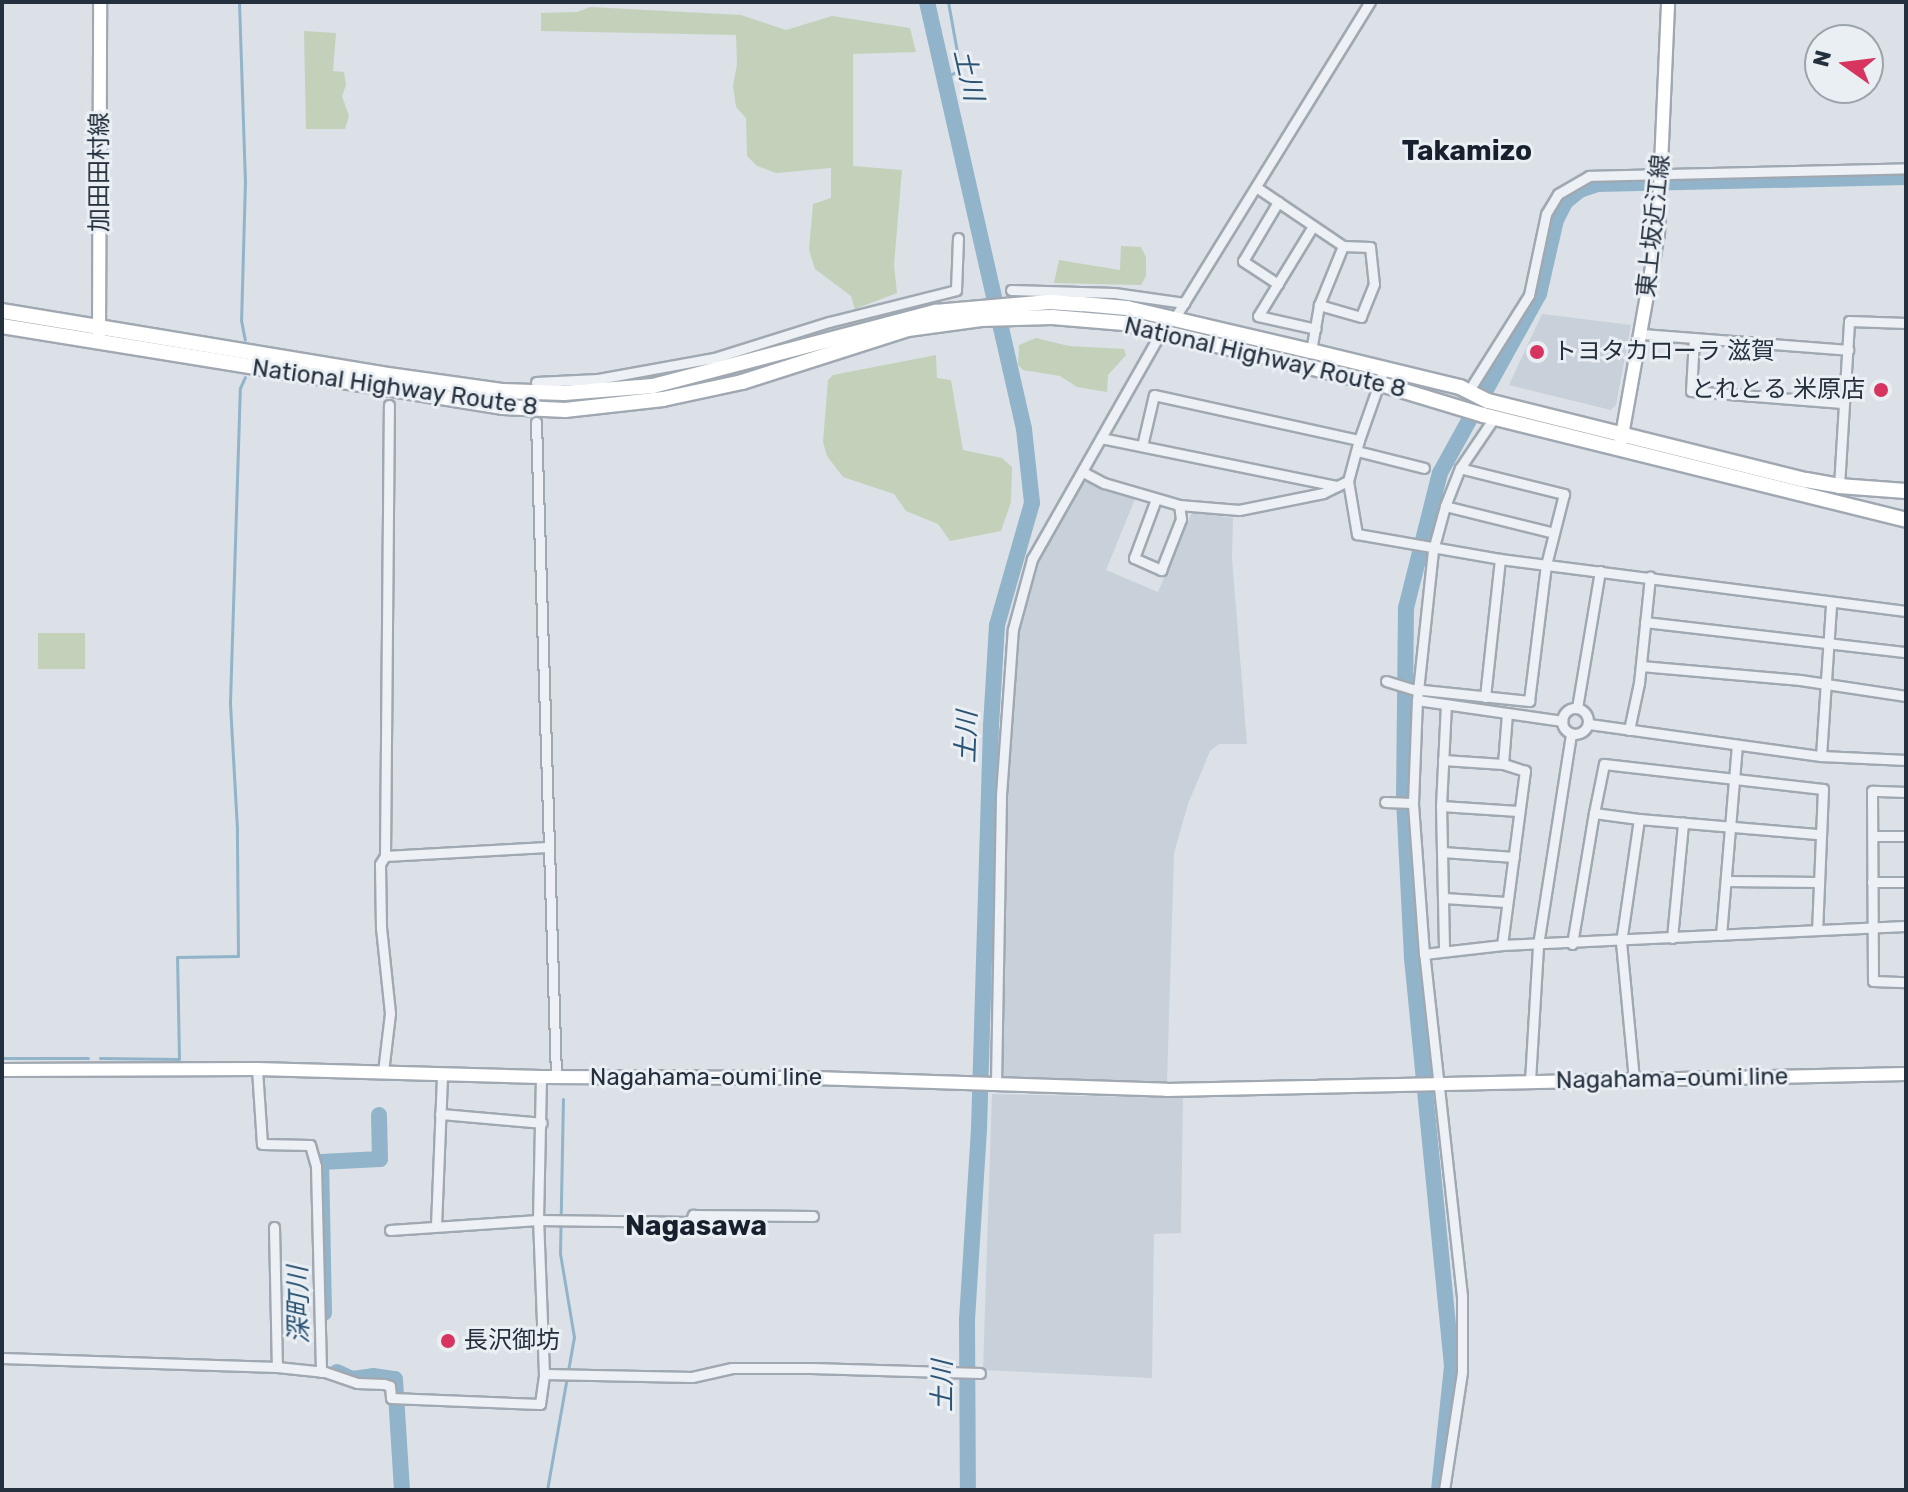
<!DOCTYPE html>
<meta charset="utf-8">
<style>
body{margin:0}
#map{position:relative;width:1908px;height:1492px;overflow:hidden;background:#dbe1e7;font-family:Rubik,"Noto Sans JP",sans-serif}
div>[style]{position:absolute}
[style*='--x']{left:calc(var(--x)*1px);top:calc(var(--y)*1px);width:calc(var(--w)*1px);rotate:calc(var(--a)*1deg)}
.built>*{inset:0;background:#c8d0d9}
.green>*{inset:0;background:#c3d1bb;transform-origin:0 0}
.stream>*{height:3px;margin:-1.5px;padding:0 1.5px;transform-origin:1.5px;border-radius:1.5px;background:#92b4ca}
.river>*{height:16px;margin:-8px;padding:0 8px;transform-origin:8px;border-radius:8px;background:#92b4ca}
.roads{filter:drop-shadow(2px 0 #a0a8b1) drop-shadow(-2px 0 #a0a8b1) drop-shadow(0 2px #a0a8b1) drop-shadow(0 -2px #a0a8b1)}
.minor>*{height:9px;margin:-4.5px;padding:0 4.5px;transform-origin:4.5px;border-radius:4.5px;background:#edf1f5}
.minor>.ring{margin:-4.5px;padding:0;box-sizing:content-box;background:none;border:9px solid #edf1f5;border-radius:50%}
.major>*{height:12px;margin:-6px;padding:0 6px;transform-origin:6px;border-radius:6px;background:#fff}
.highway>*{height:14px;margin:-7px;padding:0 7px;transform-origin:7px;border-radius:7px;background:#fff}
.dots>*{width:22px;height:22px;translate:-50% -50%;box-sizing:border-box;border:4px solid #eaeff4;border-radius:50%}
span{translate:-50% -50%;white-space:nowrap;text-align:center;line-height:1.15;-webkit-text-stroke:6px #eaeff4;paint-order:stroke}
.street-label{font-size:24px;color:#24303d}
.poi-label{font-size:24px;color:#24303d}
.left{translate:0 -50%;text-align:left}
.right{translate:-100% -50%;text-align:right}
.water-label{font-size:26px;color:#2b5474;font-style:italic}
.quarter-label{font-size:28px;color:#17212e;font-weight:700}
.frame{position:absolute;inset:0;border:4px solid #24303d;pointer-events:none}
.north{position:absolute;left:1804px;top:24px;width:80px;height:80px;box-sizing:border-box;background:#eaeff4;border:2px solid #9ba3ab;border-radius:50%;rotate:284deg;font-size:22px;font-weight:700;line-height:32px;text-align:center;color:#24303d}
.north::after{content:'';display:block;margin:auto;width:28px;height:36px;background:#d7345f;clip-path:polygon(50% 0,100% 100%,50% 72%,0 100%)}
</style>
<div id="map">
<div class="built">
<div style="clip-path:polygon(1542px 314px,1631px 325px,1616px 405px,1611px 410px,1509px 385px)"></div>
<div style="clip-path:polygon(1084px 479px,1135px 499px,1106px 570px,1158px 592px,1192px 512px,1233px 518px,1232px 558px,1247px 744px,1219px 744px,1210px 751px,1188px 804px,1174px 853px,1167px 1082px,1000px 1080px,1010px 733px,1017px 633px,1036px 561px)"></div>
<div style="clip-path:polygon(992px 1094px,1183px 1098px,1181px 1233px,1154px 1234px,1152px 1378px,983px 1370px)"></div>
</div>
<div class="green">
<div style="clip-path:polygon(590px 7px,741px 15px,786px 30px,832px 16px,910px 28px,916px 52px,853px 54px,853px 166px,902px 170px,894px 265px,897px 293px,855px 309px,851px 296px,815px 269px,809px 250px,813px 204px,831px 198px,831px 168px,776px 173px,757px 166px,747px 156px,746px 118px,736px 107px,733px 86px,737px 64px,736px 35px,541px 31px,541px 13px,577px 12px)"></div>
<div style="clip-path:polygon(304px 31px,336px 33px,333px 71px,344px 72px,346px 85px,342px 96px,349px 116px,345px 129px,306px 129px)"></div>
<div style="clip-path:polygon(1121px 246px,1141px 247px,1146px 257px,1146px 276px,1141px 285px,1054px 283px,1059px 260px,1120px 270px)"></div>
<div style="clip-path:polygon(1036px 338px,1069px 346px,1124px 349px,1126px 355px,1108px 375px,1107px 392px,1077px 387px,1060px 376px,1023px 370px,1018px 365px,1019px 345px)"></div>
<div style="clip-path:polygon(936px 355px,937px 378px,951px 380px,963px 450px,1002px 458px,1012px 467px,1011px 502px,1001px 531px,950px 541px,938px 524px,906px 511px,894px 494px,843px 477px,827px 456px,823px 442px,828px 380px,833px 375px)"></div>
<div style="left:38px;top:633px;width:47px;height:36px"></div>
</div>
<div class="stream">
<div style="--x:239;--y:2;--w:178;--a:88.1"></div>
<div style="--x:245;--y:180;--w:140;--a:91.6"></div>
<div style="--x:241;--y:320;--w:20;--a:79"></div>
<div style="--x:944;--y:78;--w:13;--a:-27"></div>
<div style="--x:956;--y:72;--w:9;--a:-72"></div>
<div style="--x:959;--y:63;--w:62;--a:-100.2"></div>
<div style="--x:2;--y:1058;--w:86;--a:0"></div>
<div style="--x:100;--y:1058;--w:79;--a:0.7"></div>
<div style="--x:179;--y:1059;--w:102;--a:-91.1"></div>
<div style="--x:177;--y:957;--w:61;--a:-0.9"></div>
<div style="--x:238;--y:956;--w:127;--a:-90.5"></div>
<div style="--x:237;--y:829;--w:127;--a:-93.2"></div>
<div style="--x:230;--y:702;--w:314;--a:-88.2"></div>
<div style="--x:240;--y:388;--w:12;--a:-66"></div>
<div style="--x:547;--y:1490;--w:155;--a:-80"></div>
<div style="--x:574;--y:1337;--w:85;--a:-99.5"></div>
<div style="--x:560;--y:1253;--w:154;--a:-88.9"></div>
</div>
<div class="river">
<div style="--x:927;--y:2;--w:438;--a:77.2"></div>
<div style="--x:1024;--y:429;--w:74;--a:83.8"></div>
<div style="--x:1032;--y:503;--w:127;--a:106"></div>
<div style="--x:997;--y:625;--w:100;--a:93.4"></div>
<div style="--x:991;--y:725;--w:404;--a:91.7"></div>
<div style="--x:979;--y:1129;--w:191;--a:93.6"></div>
<div style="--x:967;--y:1320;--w:170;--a:89.7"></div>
<div style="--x:324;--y:1313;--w:151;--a:-91.1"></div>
<div style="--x:321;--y:1162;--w:59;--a:-2.9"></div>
<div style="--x:380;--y:1159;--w:44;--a:-91.3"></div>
<div style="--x:337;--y:1372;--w:17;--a:25"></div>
<div style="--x:352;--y:1379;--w:21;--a:-8"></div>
<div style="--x:373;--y:1376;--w:22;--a:8"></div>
<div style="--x:395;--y:1379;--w:111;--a:86.4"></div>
<div style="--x:1439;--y:1490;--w:125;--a:-84"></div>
<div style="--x:1452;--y:1366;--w:411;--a:-95.6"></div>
<div style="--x:1412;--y:957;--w:159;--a:-92.9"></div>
<div style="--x:1404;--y:798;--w:190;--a:-89.4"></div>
<div style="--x:1406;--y:608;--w:139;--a:-75.9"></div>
<div style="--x:1440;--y:473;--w:205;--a:-61.1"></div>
<div style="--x:1539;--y:294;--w:76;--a:-77.1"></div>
<div style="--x:1556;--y:220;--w:20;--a:-63"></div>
<div style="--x:1565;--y:202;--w:19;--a:-39"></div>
<div style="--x:1580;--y:190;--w:18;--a:-19"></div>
<div style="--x:1597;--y:184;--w:309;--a:-1.3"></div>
</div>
<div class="roads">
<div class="minor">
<div style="--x:1256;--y:187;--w:105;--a:34.1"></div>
<div style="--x:1343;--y:246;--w:27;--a:2"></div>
<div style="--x:1370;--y:247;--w:37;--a:84"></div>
<div style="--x:1374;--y:284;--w:35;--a:112"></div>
<div style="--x:1361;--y:317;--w:44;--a:-164.1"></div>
<div style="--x:1313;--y:226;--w:105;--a:121.4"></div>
<div style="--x:1258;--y:316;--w:59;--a:12.6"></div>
<div style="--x:1278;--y:284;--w:42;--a:-146.7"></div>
<div style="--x:1243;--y:261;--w:69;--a:-59.3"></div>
<div style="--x:1011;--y:290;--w:103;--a:1.7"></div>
<div style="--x:1114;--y:293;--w:71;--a:8.1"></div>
<div style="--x:1174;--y:319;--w:373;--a:-58.3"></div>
<div style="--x:1642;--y:334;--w:207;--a:4.4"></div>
<div style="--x:1694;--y:338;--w:53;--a:93.2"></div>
<div style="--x:1691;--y:391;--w:152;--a:4.5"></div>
<div style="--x:1311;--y:351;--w:47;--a:-80.1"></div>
<div style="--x:1319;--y:305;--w:64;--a:-67.9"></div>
<div style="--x:536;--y:382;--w:62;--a:-2.8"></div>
<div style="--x:598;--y:379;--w:118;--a:-10.3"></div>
<div style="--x:714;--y:358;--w:121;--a:-17.4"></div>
<div style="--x:829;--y:322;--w:131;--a:-14.1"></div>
<div style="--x:956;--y:290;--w:52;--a:-87.8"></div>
<div style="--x:1473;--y:384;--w:105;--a:-57.8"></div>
<div style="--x:1529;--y:295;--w:83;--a:-78.1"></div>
<div style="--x:1546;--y:214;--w:23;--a:-59"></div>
<div style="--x:1558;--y:194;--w:36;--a:-30"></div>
<div style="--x:1589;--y:176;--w:317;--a:-1.4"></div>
<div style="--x:536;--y:422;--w:655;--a:88.25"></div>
<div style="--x:1101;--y:438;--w:241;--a:11.5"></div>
<div style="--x:1359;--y:440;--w:75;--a:-70.6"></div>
<div style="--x:1142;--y:446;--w:52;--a:-76.8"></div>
<div style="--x:1154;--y:395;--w:210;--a:12.4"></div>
<div style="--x:1359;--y:440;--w:42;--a:105"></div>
<div style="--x:1357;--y:451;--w:69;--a:14.2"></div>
<div style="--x:1083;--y:472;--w:24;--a:28"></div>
<div style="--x:1104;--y:483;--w:78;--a:16.3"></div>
<div style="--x:1179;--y:505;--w:60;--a:4.8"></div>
<div style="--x:1239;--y:510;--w:86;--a:-11.4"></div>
<div style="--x:1323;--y:493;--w:28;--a:-26"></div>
<div style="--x:1348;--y:481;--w:54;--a:80.4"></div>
<div style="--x:1357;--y:534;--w:145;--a:9.9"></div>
<div style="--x:1500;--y:559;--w:409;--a:7.3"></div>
<div style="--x:1839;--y:486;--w:165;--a:-86.5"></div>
<div style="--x:1849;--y:321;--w:57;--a:2"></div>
<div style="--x:1156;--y:499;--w:63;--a:110.4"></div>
<div style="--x:1134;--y:558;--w:30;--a:24"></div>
<div style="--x:1161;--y:570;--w:55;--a:-68.6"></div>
<div style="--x:1181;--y:519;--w:14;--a:-98"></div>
<div style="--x:1445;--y:506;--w:112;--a:13.9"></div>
<div style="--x:1645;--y:622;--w:263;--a:6.6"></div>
<div style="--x:1641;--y:666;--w:160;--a:5"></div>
<div style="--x:1800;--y:680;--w:107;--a:8.6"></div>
<div style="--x:1386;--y:681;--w:28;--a:17"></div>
<div style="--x:1413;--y:689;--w:117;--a:5.9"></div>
<div style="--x:1529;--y:701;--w:137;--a:-82.9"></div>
<div style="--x:1546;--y:565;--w:73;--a:-75.8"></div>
<div style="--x:1564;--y:494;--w:107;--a:-166"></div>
<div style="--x:1485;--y:697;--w:139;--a:-83.8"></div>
<div style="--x:1417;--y:700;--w:147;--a:8.2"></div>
<div class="ring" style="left:1562px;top:708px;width:17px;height:17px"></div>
<div style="--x:1577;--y:708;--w:139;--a:-80.5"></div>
<div style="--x:1589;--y:724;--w:234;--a:7.9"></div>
<div style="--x:1821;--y:756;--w:85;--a:2.7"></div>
<div style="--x:1629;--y:730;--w:48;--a:-78"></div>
<div style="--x:1639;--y:683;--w:107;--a:-84.1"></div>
<div style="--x:1821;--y:756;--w:152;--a:-86.2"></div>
<div style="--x:1443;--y:760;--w:60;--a:3.8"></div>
<div style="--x:1906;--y:792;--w:34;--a:-178"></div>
<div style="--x:1872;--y:791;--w:190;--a:89.7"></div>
<div style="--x:1873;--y:981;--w:33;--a:2"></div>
<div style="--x:1385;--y:802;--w:28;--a:2"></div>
<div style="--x:1441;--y:806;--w:102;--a:-87.2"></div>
<div style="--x:1594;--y:813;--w:50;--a:-78.5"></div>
<div style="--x:1604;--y:764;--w:220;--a:6.5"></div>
<div style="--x:1823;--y:789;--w:141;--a:92.4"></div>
<div style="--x:1639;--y:819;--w:181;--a:4.8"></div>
<div style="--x:1873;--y:836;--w:33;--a:0"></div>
<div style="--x:1442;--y:852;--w:98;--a:88.8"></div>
<div style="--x:385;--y:856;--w:162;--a:-3.2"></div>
<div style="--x:1514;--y:857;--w:72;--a:-176"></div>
<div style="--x:1442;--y:852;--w:46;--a:-91.2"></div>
<div style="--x:1441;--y:806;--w:77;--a:3.7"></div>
<div style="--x:1726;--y:881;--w:92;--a:0.6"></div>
<div style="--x:1872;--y:882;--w:34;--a:0"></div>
<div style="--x:1444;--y:898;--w:62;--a:3.7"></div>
<div style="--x:1721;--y:935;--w:191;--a:-85.2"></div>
<div style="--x:1672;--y:938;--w:116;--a:-84.5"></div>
<div style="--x:1572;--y:944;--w:133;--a:-80.5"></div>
<div style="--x:1594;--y:813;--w:45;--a:7.6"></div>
<div style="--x:1639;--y:819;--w:124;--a:98.3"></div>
<div style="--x:1621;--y:942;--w:138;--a:84.6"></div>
<div style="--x:1502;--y:945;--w:176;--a:-82.5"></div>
<div style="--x:1525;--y:771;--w:23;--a:-162"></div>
<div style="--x:1503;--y:764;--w:51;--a:-85.5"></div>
<div style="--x:1424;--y:954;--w:79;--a:-6.6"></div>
<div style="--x:1502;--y:945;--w:404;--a:-2.7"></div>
<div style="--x:257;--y:1069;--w:75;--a:86.2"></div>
<div style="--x:262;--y:1144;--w:48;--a:1.2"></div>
<div style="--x:310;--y:1145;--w:22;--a:74"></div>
<div style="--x:316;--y:1166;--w:206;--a:88.6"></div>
<div style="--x:383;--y:1072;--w:59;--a:-83.2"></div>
<div style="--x:390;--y:1013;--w:85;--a:-96"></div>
<div style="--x:381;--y:928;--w:64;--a:-90.9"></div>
<div style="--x:380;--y:864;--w:9;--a:-58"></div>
<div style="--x:385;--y:856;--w:451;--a:-89.5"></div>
<div style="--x:1530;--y:1081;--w:136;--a:-86.6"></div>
<div style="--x:1538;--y:945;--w:214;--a:-81.1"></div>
<div style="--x:996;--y:1083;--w:288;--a:-89"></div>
<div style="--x:1001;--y:795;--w:166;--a:-85.9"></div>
<div style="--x:1013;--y:629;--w:73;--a:-74.8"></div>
<div style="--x:1032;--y:559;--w:263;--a:-60.4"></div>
<div style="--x:440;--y:1114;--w:102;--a:5"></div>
<div style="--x:436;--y:1226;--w:150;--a:-87.7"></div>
<div style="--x:274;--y:1227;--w:140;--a:88.8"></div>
<div style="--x:390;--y:1230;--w:148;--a:-3.9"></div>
<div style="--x:538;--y:1220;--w:152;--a:0.8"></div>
<div style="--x:690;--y:1222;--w:8;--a:-67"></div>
<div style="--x:693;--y:1215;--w:120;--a:0.5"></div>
<div style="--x:2;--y:1358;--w:275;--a:1.9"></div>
<div style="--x:277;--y:1367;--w:48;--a:5.9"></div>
<div style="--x:325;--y:1372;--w:34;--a:19"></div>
<div style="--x:357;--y:1383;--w:27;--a:2"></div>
<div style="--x:384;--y:1384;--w:6;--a:18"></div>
<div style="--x:390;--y:1386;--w:12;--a:85"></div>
<div style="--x:391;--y:1398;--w:149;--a:2.3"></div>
<div style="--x:540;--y:1404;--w:30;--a:-82"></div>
<div style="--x:544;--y:1374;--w:154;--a:-92.2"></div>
<div style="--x:538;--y:1220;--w:143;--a:-88.8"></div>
<div style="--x:544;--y:1374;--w:148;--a:1.2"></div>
<div style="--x:692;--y:1377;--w:41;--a:-12.7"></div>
<div style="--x:732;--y:1368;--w:79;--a:0"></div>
<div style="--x:811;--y:1368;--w:169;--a:1.7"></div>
<div style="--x:1444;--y:1490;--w:119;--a:-81.3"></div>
<div style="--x:1462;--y:1372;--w:76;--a:-90"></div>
<div style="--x:1462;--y:1296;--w:344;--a:-96.3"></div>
<div style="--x:1424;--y:954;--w:151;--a:-94.2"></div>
<div style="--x:1413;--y:803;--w:103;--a:-87.8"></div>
<div style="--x:1417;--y:700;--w:151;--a:-83.9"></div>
<div style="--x:1433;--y:550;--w:46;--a:-74.7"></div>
<div style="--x:1445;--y:506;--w:41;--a:-68.5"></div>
<div style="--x:1460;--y:468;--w:60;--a:-55.8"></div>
</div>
<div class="major">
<div style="--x:99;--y:335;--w:333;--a:-89.8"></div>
<div style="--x:1621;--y:441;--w:210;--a:-79.9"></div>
<div style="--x:1658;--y:234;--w:232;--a:-87.5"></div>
<div style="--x:2;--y:1070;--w:255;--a:-0.2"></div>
<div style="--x:257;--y:1069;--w:284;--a:1.6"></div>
<div style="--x:541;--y:1077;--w:273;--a:0.2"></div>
<div style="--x:814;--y:1078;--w:353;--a:1.9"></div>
<div style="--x:1167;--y:1090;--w:739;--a:-1.24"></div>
</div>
<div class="highway">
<div style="--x:2;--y:311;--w:384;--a:9.4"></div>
<div style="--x:381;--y:374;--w:122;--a:8"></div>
<div style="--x:502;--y:391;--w:62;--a:1.8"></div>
<div style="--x:564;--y:393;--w:89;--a:-4.5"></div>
<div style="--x:653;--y:386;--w:292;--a:-14.7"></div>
<div style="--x:935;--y:312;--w:115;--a:-5"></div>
<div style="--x:1050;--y:302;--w:32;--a:4"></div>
<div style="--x:1082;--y:304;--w:45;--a:5.1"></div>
<div style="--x:1127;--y:308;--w:189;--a:13.2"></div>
<div style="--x:1311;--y:351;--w:153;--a:13.6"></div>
<div style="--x:1460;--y:387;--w:31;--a:27"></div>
<div style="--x:1488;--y:401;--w:328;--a:14"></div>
<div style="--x:1806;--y:480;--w:34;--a:10"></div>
<div style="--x:1839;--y:486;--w:67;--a:4.3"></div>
<div style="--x:2;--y:326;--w:508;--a:9.18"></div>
<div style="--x:503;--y:407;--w:62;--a:2.8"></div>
<div style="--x:565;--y:410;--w:99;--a:-6.4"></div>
<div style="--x:663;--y:399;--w:81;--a:-12.1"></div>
<div style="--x:742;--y:382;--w:174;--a:-17.7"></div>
<div style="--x:908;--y:329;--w:74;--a:-7.8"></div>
<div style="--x:981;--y:319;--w:71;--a:-1.6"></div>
<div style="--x:1052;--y:317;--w:72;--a:4.8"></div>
<div style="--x:1124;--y:323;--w:264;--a:13.4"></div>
<div style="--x:1381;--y:384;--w:107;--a:16.9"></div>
<div style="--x:1483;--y:415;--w:436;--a:13.9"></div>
</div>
</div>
<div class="dots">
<div style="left:1537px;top:352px;background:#d7345f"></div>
<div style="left:1881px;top:390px;background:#d7345f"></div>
<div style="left:448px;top:1341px;background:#d7345f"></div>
</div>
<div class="street-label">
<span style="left:100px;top:172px;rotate:-90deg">加田田村線</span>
<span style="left:1654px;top:226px;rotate:-84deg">東上坂近江線</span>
<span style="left:1265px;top:358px;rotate:13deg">National Highway Route 8</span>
<span style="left:395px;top:388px;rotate:8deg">National Highway Route 8</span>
<span style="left:706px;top:1078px">Nagahama-oumi line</span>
<span style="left:1672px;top:1079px;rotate:-1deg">Nagahama-oumi line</span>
</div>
<div class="poi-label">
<span class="left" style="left:1553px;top:352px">トヨタカローラ 滋賀</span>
<span class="right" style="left:1865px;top:390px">とれとる 米原店</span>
<span class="left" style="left:464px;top:1341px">長沢御坊</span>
</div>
<div class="water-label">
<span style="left:968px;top:75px;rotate:77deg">土川</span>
<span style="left:967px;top:737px;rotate:-88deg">土川</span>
<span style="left:299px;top:1305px;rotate:-91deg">深町川</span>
<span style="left:943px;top:1386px;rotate:-90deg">土川</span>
</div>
<div class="quarter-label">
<span style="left:1467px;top:151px">Takamizo</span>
<span style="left:696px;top:1226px">Nagasawa</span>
</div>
<div class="frame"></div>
<div class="north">N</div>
</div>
